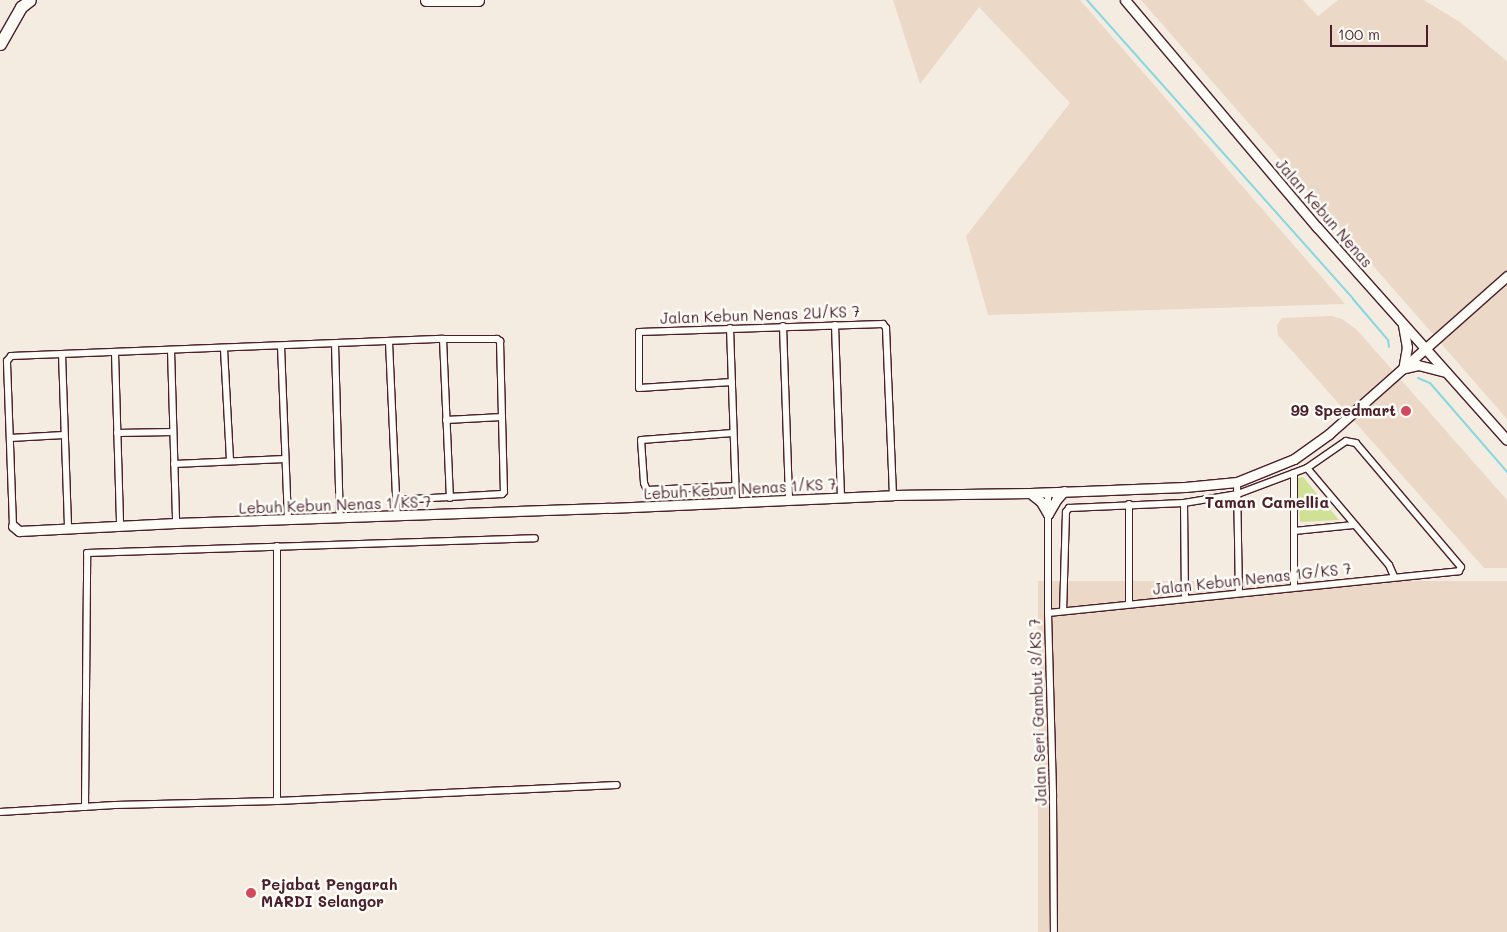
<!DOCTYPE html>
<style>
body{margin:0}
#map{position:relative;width:1507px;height:932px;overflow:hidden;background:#f5ece1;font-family:Mali,sans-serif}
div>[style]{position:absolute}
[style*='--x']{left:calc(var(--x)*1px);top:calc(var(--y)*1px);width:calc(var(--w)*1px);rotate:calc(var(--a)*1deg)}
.built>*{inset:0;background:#ecd8c6;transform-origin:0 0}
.green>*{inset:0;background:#cfe195}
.stream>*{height:2px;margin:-1px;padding:0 1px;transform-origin:1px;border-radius:1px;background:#86d7e0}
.roads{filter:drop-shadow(1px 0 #4a1f2b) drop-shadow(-1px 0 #4a1f2b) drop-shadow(0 1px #4a1f2b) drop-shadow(0 -1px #4a1f2b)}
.street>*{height:6px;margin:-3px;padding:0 3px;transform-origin:3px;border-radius:3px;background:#fdfcf7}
.secondary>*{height:9px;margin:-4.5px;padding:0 4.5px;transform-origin:4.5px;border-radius:4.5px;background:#fdfcf7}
.highway>*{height:11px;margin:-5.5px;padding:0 5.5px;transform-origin:5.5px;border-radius:5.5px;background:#fdfcf7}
.dots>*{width:14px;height:14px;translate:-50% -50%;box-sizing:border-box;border:2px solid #fdfcf7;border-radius:50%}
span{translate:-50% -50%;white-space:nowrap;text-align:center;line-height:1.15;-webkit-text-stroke:5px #fdfcf7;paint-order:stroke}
.street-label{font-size:15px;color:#4a1f2b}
.poi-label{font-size:15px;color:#4a1f2b;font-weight:700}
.right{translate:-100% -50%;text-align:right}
.left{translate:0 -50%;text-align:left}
.neighbourhood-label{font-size:16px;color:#4a1f2b;font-weight:700}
.scale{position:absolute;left:1330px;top:25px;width:98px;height:22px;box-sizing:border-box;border:2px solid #4a1f2b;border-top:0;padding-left:6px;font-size:15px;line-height:18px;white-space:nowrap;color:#4a1f2b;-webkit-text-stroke:4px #fdfcf7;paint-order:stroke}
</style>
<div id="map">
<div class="built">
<div style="clip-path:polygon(893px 0,1080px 0,1345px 304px,988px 315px,966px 236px,1070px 103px,979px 7px,920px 84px)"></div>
<div style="clip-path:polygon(1141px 0,1303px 0,1318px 16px,1338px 0,1424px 0,1460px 22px,1507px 61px,1507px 419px)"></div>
<div style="clip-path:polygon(1331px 316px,1342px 319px,1357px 330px,1507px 500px,1507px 568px,1484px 568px,1278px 335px,1277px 325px,1282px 318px)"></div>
<div style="left:1507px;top:581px;width:351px;height:469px;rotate:90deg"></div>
</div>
<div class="green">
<div style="clip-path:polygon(1303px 477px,1339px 520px,1300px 522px,1297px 478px)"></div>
</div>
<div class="stream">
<div style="--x:1087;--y:0;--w:400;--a:48.3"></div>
<div style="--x:1353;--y:299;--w:54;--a:49.5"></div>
<div style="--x:1388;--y:340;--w:7;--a:82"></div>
<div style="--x:1418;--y:378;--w:13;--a:23"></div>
<div style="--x:1430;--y:383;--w:118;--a:49.1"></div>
</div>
<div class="roads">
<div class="street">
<div style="--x:835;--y:325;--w:173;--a:88"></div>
<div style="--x:783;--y:326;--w:173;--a:88"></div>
<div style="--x:730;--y:328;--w:174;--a:88"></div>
<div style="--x:443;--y:339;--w:159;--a:87.5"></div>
<div style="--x:389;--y:342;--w:175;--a:87.4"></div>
<div style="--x:335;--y:344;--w:175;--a:88.4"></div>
<div style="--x:281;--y:346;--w:175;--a:87.7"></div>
<div style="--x:224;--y:349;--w:112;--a:86.9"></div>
<div style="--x:171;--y:350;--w:173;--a:88.3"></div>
<div style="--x:115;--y:353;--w:173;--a:88.3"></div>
<div style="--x:62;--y:354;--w:175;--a:88"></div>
<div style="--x:732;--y:382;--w:93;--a:176.3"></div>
<div style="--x:639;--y:388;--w:56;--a:-90"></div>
<div style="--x:639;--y:332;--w:244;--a:-1.9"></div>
<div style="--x:883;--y:324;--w:5;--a:53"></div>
<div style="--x:886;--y:328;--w:167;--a:87.6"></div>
<div style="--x:446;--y:420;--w:56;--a:-3.1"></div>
<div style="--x:117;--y:433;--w:56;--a:-1"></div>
<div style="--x:733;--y:433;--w:92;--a:175.6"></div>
<div style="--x:641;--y:440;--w:43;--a:86"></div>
<div style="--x:644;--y:483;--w:8;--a:67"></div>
<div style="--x:647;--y:490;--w:88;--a:-2.6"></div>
<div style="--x:10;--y:438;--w:54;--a:-3.2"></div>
<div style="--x:174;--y:464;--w:111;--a:-2.6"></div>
<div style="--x:1307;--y:468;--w:127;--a:49.8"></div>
<div style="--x:1389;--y:565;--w:12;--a:66"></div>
<div style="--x:1237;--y:482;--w:111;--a:89"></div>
<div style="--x:1048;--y:492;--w:121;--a:90"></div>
<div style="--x:1048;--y:613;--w:184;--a:88.4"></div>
<div style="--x:1053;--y:797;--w:135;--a:89.6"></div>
<div style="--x:1184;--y:503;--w:95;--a:89.4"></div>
<div style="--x:13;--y:526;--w:165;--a:-92.1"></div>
<div style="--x:7;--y:361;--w:6;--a:-51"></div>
<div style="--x:11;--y:356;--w:432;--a:-2.3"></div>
<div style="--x:443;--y:339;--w:54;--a:0"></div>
<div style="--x:497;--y:339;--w:4;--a:34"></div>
<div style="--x:500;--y:341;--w:151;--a:88.5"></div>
<div style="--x:504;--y:492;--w:3;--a:135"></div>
<div style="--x:502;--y:494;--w:106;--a:176.8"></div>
<div style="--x:1294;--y:531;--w:60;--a:-5.7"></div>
<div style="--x:277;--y:546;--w:255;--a:90"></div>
<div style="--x:1294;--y:587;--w:114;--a:-90"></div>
<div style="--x:1129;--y:604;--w:100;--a:-90"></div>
<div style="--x:1048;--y:613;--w:413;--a:-5.8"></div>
<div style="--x:1459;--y:571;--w:4;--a:-63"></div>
<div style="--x:1461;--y:567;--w:162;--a:-130.3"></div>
<div style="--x:1356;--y:443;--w:10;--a:-169"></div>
<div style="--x:1346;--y:441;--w:47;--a:145.3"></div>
<div style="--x:1307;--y:468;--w:74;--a:159.4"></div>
<div style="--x:1238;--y:494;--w:55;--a:170.5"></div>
<div style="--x:1184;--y:503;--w:115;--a:177.5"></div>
<div style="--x:1069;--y:508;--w:5;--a:127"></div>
<div style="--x:1066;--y:512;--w:99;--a:91.7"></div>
<div style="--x:85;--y:807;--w:254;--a:-89.5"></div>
<div style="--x:87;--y:553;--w:448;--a:-1.9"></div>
<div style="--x:0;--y:812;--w:115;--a:-3.5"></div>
<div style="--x:115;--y:805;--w:162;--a:-1.4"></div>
<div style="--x:277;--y:801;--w:340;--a:-2.7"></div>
</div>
<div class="secondary">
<div style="--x:1125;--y:0;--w:297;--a:49.8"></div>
<div style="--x:1317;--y:227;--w:285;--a:48.3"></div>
<div style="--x:1403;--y:325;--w:22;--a:80"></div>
<div style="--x:1407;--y:347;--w:22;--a:100"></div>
<div style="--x:1406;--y:368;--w:12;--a:-14"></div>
<div style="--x:1418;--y:365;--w:29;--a:14"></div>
<div style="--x:1030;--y:493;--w:14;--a:39"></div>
<div style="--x:1041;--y:502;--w:14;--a:60"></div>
<div style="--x:1048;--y:514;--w:16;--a:-60"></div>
<div style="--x:1056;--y:500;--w:12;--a:-48"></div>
<div style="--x:13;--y:526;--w:8;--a:40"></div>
<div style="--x:19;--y:531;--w:157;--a:-2.9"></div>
<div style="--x:176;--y:523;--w:434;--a:-2"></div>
<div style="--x:610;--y:508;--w:283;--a:-2.6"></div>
<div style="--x:893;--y:495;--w:137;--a:-0.8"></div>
<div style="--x:1030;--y:493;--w:155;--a:-2.2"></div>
<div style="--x:1185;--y:487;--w:52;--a:-5.5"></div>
<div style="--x:1237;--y:482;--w:61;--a:-22"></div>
<div style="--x:1294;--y:459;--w:43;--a:-35.5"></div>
<div style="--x:1329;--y:434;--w:238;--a:-41.6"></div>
</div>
<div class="highway">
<div style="--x:426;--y:0;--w:52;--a:0"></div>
<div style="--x:0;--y:44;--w:43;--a:-60.4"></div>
<div style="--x:21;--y:7;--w:11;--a:-38"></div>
</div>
</div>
<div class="dots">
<div style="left:1406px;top:411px;background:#d1495b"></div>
<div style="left:251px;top:893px;background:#d1495b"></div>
</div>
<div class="street-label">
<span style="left:1324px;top:213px;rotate:49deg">Jalan Kebun Nenas</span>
<span style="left:760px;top:315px;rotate:-2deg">Jalan Kebun Nenas 2U/KS 7</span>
<span style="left:740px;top:489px;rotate:-3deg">Lebuh Kebun Nenas 1/KS 7</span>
<span style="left:335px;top:505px;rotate:-2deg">Lebuh Kebun Nenas 1/KS 7</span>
<span style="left:1252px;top:579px;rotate:-6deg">Jalan Kebun Nenas 1G/KS 7</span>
<span style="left:1038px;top:712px;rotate:-92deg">Jalan Seri Gambut 3/KS 7</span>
</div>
<div class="poi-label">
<span class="right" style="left:1396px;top:411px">99 Speedmart</span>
<span class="left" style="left:261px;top:893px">Pejabat Pengarah<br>MARDI Selangor</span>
</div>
<div class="neighbourhood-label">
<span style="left:1267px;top:502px">Taman Camellia</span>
</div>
<div class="scale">100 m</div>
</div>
